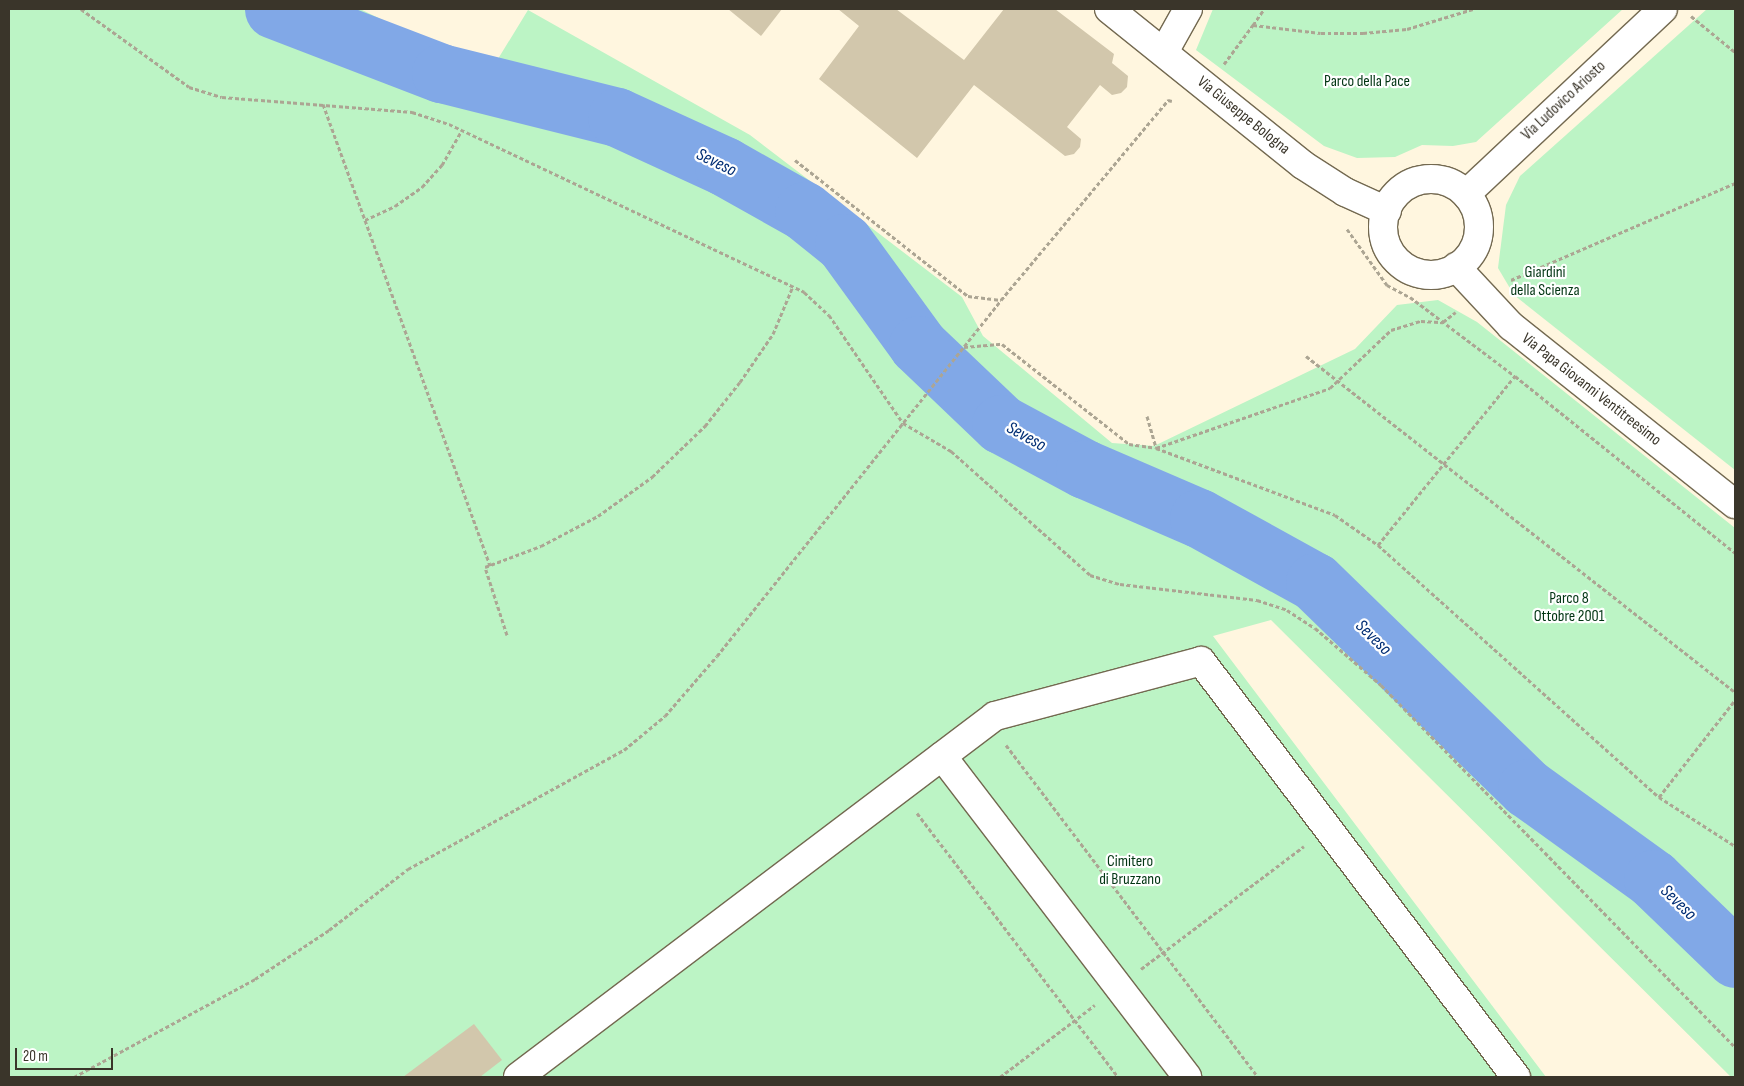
<!DOCTYPE html>
<style>
body{margin:0}
#map{position:relative;width:1744px;height:1086px;overflow:hidden;background:#fff6df;font-family:"Sofia Sans Condensed",sans-serif}
div>[style]{position:absolute}
[style*='--x']{left:calc(var(--x)*1px);top:calc(var(--y)*1px);width:calc(var(--w)*1px);rotate:calc(var(--a)*1deg)}
.green>*{inset:0;background:#bcf4c5}
.river>*{height:59px;margin:-29.5px;padding:0 29.5px;transform-origin:29.5px;border-radius:29.5px;background:#81a8e7}
.building>*{inset:0;background:#d2c7ac}
.path>*{height:3px;margin-top:-1.5px;transform-origin:0;background:repeating-linear-gradient(90deg,#aca593 0 4px,transparent 0 6.5px)}
.roads{filter:drop-shadow(1px 0 #736950) drop-shadow(-1px 0 #736950) drop-shadow(0 1px #736950) drop-shadow(0 -1px #736950)}
.street>*{height:28px;margin:-14px;padding:0 14px;transform-origin:14px;border-radius:14px;background:#fff}
.street>.ring{margin:-14px;padding:0;box-sizing:content-box;background:none;border:28px solid #fff;border-radius:50%}
span{translate:-50% -50%;white-space:nowrap;text-align:center;line-height:1.15;-webkit-text-stroke:4.5px #fff;paint-order:stroke}
.park-label{font-size:16px;color:#023513}
.street-label{font-size:16px;color:#3a352a}
.water-label{font-size:18px;color:#002d74;font-style:italic}
.frame{position:absolute;inset:0;border:10px solid #3a352a;pointer-events:none}
.scale{position:absolute;left:15px;top:1048px;width:98px;height:22px;box-sizing:border-box;border:2px solid #3a352a;border-top:0;padding-left:6px;font-size:15px;line-height:18px;white-space:nowrap;color:#3a352a;-webkit-text-stroke:4px #fff;paint-order:stroke}
</style>
<div id="map">
<div class="green">
<div style="clip-path:polygon(9px 9px,360px 9px,490px 72px,528px 10px,750px 135px,962px 297px,983px 336px,1112px 443px,1154px 446px,1355px 349px,1397px 305px,1438px 300px,1477px 322px,1735px 528px,1735px 1077px,1731px 1077px,1271px 620px,1213px 636px,1546px 1077px,9px 1077px)"></div>
<div style="clip-path:polygon(1213px 9px,1623px 9px,1476px 142px,1453px 146px,1422px 145px,1395px 157px,1357px 158px,1324px 146px,1196px 50px)"></div>
<div style="clip-path:polygon(1707px 9px,1735px 9px,1735px 470px,1514px 295px,1498px 268px,1506px 205px,1520px 176px)"></div>
</div>
<div class="river">
<div style="--x:274;--y:9;--w:179;--a:21"></div>
<div style="--x:441;--y:73;--w:181;--a:14"></div>
<div style="--x:617;--y:117;--w:118;--a:24.6"></div>
<div style="--x:724;--y:166;--w:92;--a:29.4"></div>
<div style="--x:804;--y:211;--w:51;--a:38.7"></div>
<div style="--x:844;--y:243;--w:126;--a:54"></div>
<div style="--x:918;--y:345;--w:115;--a:43.6"></div>
<div style="--x:1001;--y:424;--w:95;--a:28.2"></div>
<div style="--x:1085;--y:469;--w:124;--a:23.3"></div>
<div style="--x:1199;--y:518;--w:132;--a:28.9"></div>
<div style="--x:1315;--y:582;--w:296;--a:44.2"></div>
<div style="--x:1527;--y:788;--w:155;--a:35.8"></div>
<div style="--x:1653;--y:879;--w:114;--a:43.9"></div>
</div>
<div class="building">
<div style="clip-path:polygon(728px 9px,782px 9px,761px 36px)"></div>
<div style="clip-path:polygon(838px 9px,896px 9px,964px 60px,1004px 9px,1055px 9px,1114px 54px,1112px 63px,1128px 76px,1127px 87px,1121px 93px,1112px 95px,1100px 85px,1067px 127px,1081px 139px,1080px 147px,1074px 154px,1065px 156px,974px 85px,917px 158px,819px 79px,859px 26px)"></div>
<div style="clip-path:polygon(474px 1024px,502px 1060px,480px 1077px,403px 1077px)"></div>
</div>
<div class="path">
<div style="--x:81;--y:9;--w:133;--a:35.8"></div>
<div style="--x:189;--y:87;--w:34;--a:17"></div>
<div style="--x:222;--y:97;--w:191;--a:4.5"></div>
<div style="--x:412;--y:112;--w:39;--a:18"></div>
<div style="--x:449;--y:124;--w:393;--a:25.3"></div>
<div style="--x:804;--y:292;--w:34;--a:43"></div>
<div style="--x:829;--y:315;--w:131;--a:55.6"></div>
<div style="--x:903;--y:423;--w:56;--a:30.3"></div>
<div style="--x:951;--y:451;--w:186;--a:41.7"></div>
<div style="--x:1090;--y:575;--w:31;--a:17"></div>
<div style="--x:1120;--y:584;--w:138;--a:6.7"></div>
<div style="--x:1257;--y:600;--w:32;--a:18"></div>
<div style="--x:1287;--y:610;--w:33;--a:33"></div>
<div style="--x:1315;--y:628;--w:87;--a:40.8"></div>
<div style="--x:1381;--y:685;--w:506;--a:45.64"></div>
<div style="--x:1691;--y:16;--w:57;--a:39.3"></div>
<div style="--x:1253;--y:25;--w:19;--a:-55"></div>
<div style="--x:1224;--y:64;--w:49;--a:-53.4"></div>
<div style="--x:1253;--y:25;--w:68;--a:6.7"></div>
<div style="--x:1321;--y:33;--w:42;--a:0"></div>
<div style="--x:1363;--y:33;--w:44;--a:-5.2"></div>
<div style="--x:1407;--y:29;--w:69;--a:-16.9"></div>
<div style="--x:323;--y:104;--w:491;--a:70.1"></div>
<div style="--x:795;--y:160;--w:220;--a:38.2"></div>
<div style="--x:968;--y:296;--w:33;--a:7"></div>
<div style="--x:365;--y:220;--w:33;--a:-25"></div>
<div style="--x:395;--y:206;--w:33;--a:-35"></div>
<div style="--x:422;--y:187;--w:30;--a:-48"></div>
<div style="--x:442;--y:165;--w:40;--a:-60.3"></div>
<div style="--x:1347;--y:229;--w:69;--a:54.5"></div>
<div style="--x:1387;--y:285;--w:26;--a:28"></div>
<div style="--x:1410;--y:297;--w:131;--a:37"></div>
<div style="--x:1515;--y:376;--w:282;--a:38.8"></div>
<div style="--x:1511;--y:280;--w:244;--a:-23.4"></div>
<div style="--x:964;--y:347;--w:38;--a:-5"></div>
<div style="--x:1002;--y:344;--w:162;--a:38.2"></div>
<div style="--x:1129;--y:444;--w:27;--a:8"></div>
<div style="--x:1156;--y:448;--w:184;--a:-19"></div>
<div style="--x:1330;--y:388;--w:84;--a:-43.6"></div>
<div style="--x:1391;--y:330;--w:31;--a:-17"></div>
<div style="--x:1421;--y:321;--w:22;--a:3"></div>
<div style="--x:1443;--y:322;--w:16;--a:-38"></div>
<div style="--x:1306;--y:356;--w:545;--a:38.07"></div>
<div style="--x:1147;--y:416;--w:33;--a:74"></div>
<div style="--x:1156;--y:448;--w:191;--a:20.5"></div>
<div style="--x:1335;--y:515;--w:52;--a:34.9"></div>
<div style="--x:1378;--y:545;--w:377;--a:41.9"></div>
<div style="--x:1659;--y:797;--w:90;--a:32.8"></div>
<div style="--x:1378;--y:545;--w:218;--a:-51"></div>
<div style="--x:507;--y:635;--w:71;--a:-107.9"></div>
<div style="--x:485;--y:567;--w:60;--a:-20.6"></div>
<div style="--x:541;--y:546;--w:64;--a:-27.8"></div>
<div style="--x:598;--y:516;--w:67;--a:-35.8"></div>
<div style="--x:652;--y:477;--w:74;--a:-43.9"></div>
<div style="--x:705;--y:426;--w:56;--a:-51.5"></div>
<div style="--x:740;--y:382;--w:58;--a:-55.5"></div>
<div style="--x:773;--y:334;--w:52;--a:-67.4"></div>
<div style="--x:1006;--y:745;--w:417;--a:52.8"></div>
<div style="--x:1659;--y:797;--w:123;--a:-51.9"></div>
<div style="--x:917;--y:813;--w:332;--a:52.7"></div>
<div style="--x:1141;--y:969;--w:204;--a:-37"></div>
<div style="--x:74;--y:1077;--w:206;--a:-28.4"></div>
<div style="--x:255;--y:979;--w:89;--a:-33.5"></div>
<div style="--x:329;--y:930;--w:100;--a:-37.7"></div>
<div style="--x:408;--y:869;--w:247;--a:-28.9"></div>
<div style="--x:624;--y:750;--w:53;--a:-39.7"></div>
<div style="--x:665;--y:716;--w:79;--a:-49.1"></div>
<div style="--x:717;--y:656;--w:455;--a:-51.4"></div>
<div style="--x:1001;--y:300;--w:261;--a:-50.1"></div>
<div style="--x:1168;--y:100;--w:4;--a:14"></div>
<div style="--x:1000;--y:1077;--w:119;--a:-37.2"></div>
</div>
<div class="roads">
<div class="street">
<div style="--x:1109;--y:9;--w:249;--a:38.8"></div>
<div style="--x:1303;--y:165;--w:50;--a:32.7"></div>
<div style="--x:1345;--y:192;--w:46;--a:24.3"></div>
<div style="--x:1164;--y:52;--w:49;--a:-60.8"></div>
<div class="ring" style="left:1383px;top:179px;width:68px;height:68px"></div>
<div style="--x:1466;--y:194;--w:270;--a:-43.2"></div>
<div style="--x:1456;--y:267;--w:81;--a:47"></div>
<div style="--x:1511;--y:326;--w:286;--a:38.5"></div>
<div style="--x:942;--y:756;--w:404;--a:52.6"></div>
<div style="--x:518;--y:1077;--w:598;--a:-37.12"></div>
<div style="--x:995;--y:716;--w:213;--a:-14.9"></div>
<div style="--x:1201;--y:661;--w:522;--a:52.87"></div>
</div>
</div>
<div class="park-label">
<span style="left:1367px;top:82px">Parco della Pace</span>
<span style="left:1545px;top:282px">Giardini<br>della Scienza</span>
<span style="left:1569px;top:608px">Parco 8<br>Ottobre 2001</span>
<span style="left:1130px;top:871px">Cimitero<br>di Bruzzano</span>
</div>
<div class="street-label">
<span style="left:1564px;top:101px;rotate:-43deg">Via Ludovico Ariosto</span>
<span style="left:1243px;top:116px;rotate:39deg">Via Giuseppe Bologna</span>
<span style="left:1591px;top:390px;rotate:38deg">Via Papa Giovanni Ventitreesimo</span>
</div>
<div class="water-label">
<span style="left:716px;top:163px;rotate:26deg">Seveso</span>
<span style="left:1026px;top:437px;rotate:29deg">Seveso</span>
<span style="left:1373px;top:638px;rotate:44deg">Seveso</span>
<span style="left:1678px;top:903px;rotate:44deg">Seveso</span>
</div>
<div class="frame"></div>
<div class="scale">20 m</div>
</div>
